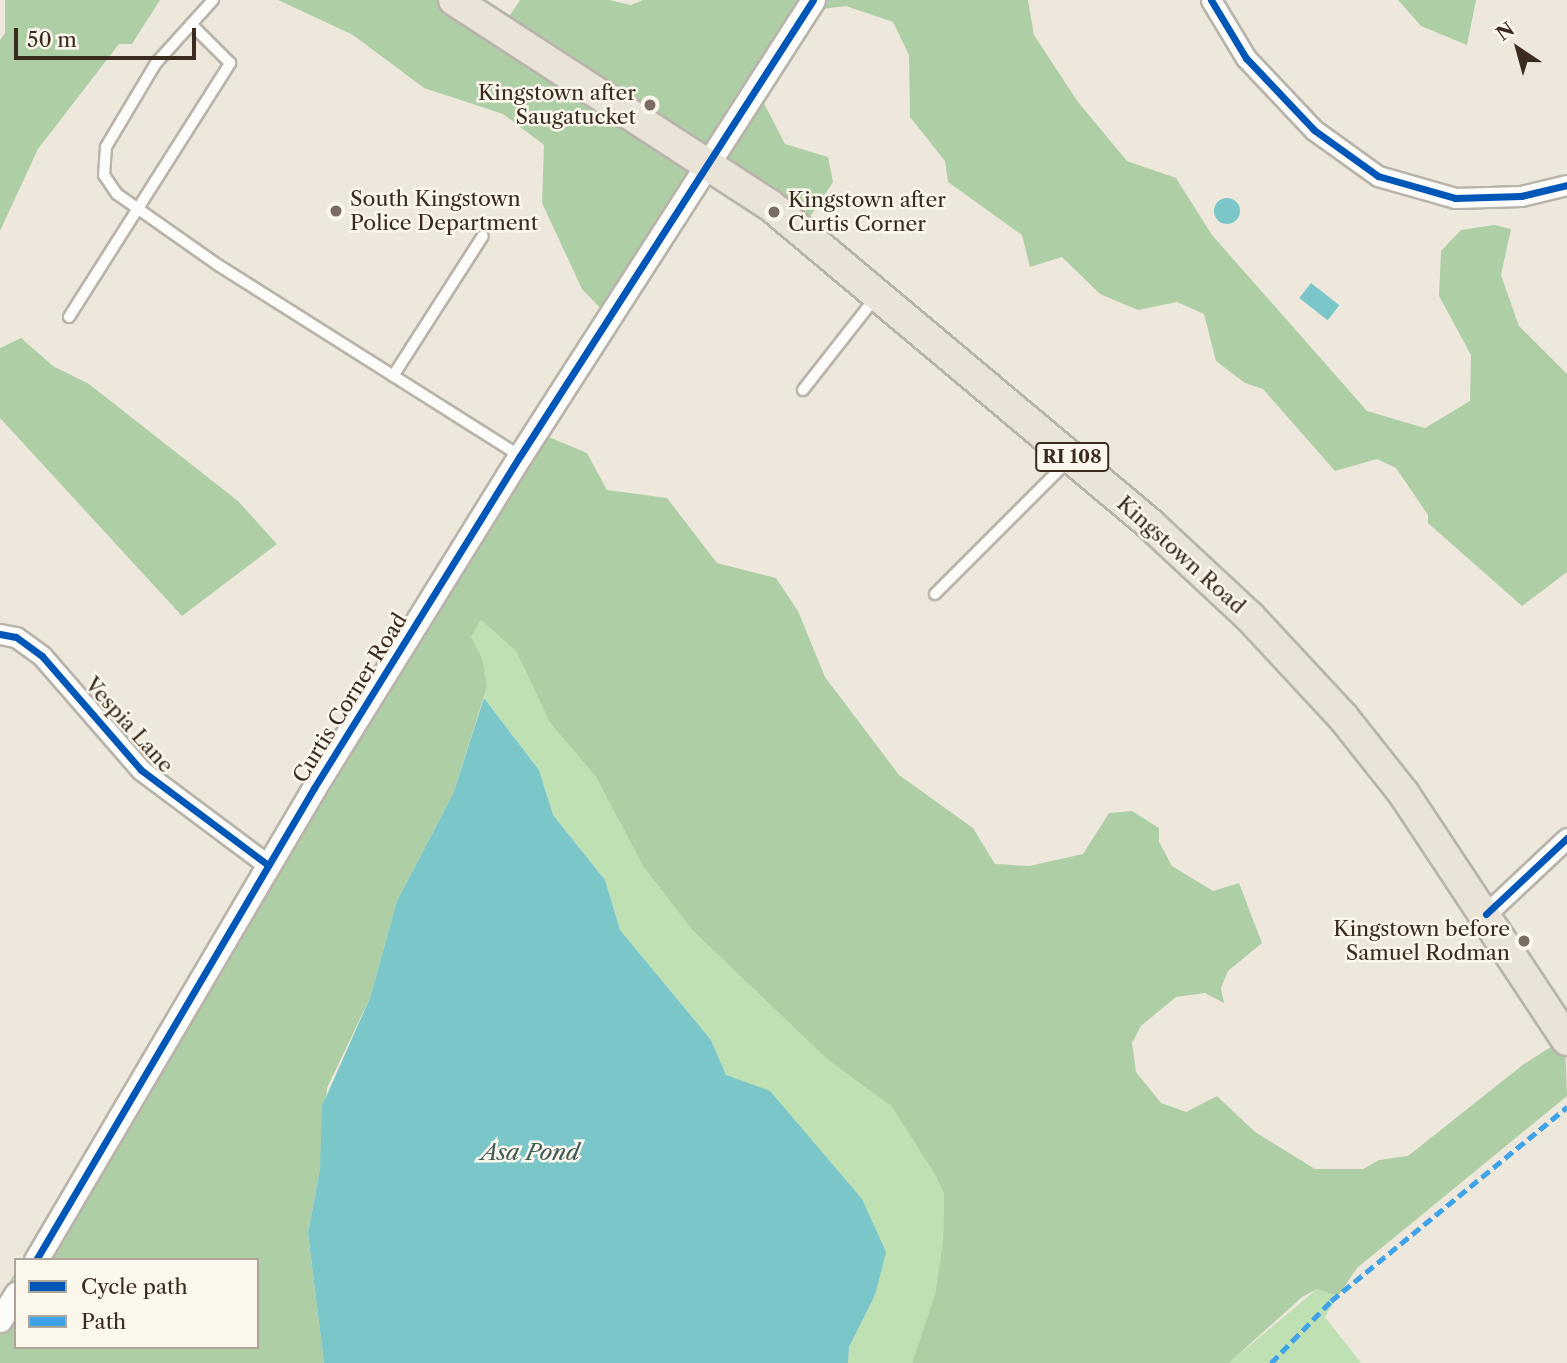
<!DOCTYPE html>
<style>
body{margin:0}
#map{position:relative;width:1567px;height:1363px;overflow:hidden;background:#eee8dc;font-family:"Libre Caslon Text",serif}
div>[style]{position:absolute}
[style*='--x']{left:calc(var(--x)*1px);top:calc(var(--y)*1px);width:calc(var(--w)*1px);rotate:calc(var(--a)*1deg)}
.green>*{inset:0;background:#bfe0b2}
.forest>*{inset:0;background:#aecfa6}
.water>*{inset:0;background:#7ac6c8;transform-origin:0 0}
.round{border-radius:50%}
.roads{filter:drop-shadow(2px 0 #b9b4ab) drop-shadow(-2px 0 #b9b4ab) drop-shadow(0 2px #b9b4ab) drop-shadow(0 -2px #b9b4ab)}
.service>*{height:10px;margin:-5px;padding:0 5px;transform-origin:5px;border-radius:5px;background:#fcfcfa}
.minor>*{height:19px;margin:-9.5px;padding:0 9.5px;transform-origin:9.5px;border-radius:9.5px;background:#fcfcfa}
.tertiary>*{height:23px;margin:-11.5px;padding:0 11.5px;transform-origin:11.5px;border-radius:11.5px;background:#fcfcfa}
.primary>*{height:30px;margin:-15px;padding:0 15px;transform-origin:15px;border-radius:15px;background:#eae3d7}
.quiet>*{height:5px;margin-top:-2.5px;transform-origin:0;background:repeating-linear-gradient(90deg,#3fa3ea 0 10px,transparent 0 15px)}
.cycleway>*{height:7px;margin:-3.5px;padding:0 3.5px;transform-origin:3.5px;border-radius:3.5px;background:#0057b8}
.dots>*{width:19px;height:19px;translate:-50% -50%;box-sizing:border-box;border:4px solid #fbf7ec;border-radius:50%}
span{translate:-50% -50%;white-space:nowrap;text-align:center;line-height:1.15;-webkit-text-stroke:5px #fbf7ec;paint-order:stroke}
.shield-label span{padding:2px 5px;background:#fbf7ec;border:2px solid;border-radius:5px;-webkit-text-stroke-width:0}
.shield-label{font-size:19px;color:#3b2a1e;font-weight:700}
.poi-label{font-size:21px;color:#3b2a1e}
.right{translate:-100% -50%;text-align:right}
.left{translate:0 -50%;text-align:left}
.street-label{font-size:21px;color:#3b2a1e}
.water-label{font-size:23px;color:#405b57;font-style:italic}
.legend{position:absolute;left:14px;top:1258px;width:245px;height:91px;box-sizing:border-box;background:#fbf7ec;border:2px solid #aea59a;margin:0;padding:9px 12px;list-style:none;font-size:21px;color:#3b2a1e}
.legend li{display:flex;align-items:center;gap:14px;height:35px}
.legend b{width:35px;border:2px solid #aea59a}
.north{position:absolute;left:1483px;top:14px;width:70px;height:70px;-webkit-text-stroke:5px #fbf7ec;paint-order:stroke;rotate:324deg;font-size:19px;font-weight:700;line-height:28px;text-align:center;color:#3b2a1e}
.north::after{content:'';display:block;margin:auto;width:24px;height:32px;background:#3b2a1e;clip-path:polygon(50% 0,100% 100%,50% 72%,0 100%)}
.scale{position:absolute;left:14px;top:28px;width:182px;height:32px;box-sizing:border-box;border:4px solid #3b2a1e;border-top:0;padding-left:9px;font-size:21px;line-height:24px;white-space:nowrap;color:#3b2a1e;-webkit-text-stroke:5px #fbf7ec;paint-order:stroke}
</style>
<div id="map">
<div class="green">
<div style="clip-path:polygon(481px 620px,516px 651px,550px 723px,596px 777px,643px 866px,693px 931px,828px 1060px,891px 1106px,933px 1171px,944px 1193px,943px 1241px,935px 1294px,912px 1363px,848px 1363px,849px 1347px,875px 1295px,770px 1092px,726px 1075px,711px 1040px,620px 930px,605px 880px,553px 815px,539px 770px,484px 698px,487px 687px,471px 637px)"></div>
<div style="clip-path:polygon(1317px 1289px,1338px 1296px,1325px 1317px,1361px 1363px,1229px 1363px)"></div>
</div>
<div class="forest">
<div style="clip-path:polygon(5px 0,160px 0,132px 44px,119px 44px,38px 149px,0 231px,0 40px,5px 33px)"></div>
<div style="clip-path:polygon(278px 0,458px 0,503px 26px,520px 0,609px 0,631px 5px,643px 0,1028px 0,1034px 35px,1078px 102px,1127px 161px,1176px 178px,1212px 235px,1367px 411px,1425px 428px,1470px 401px,1471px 355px,1439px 296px,1441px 251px,1461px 230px,1494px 225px,1511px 229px,1501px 275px,1519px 326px,1567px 374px,1567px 572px,1522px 606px,1428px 523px,1428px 515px,1396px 468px,1377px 459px,1335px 471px,1263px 389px,1245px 383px,1216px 361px,1204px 314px,1177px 302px,1138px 310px,1100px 294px,1062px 257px,1030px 267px,1022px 235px,948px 182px,945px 161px,910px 117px,909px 55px,893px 22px,846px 6px,800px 12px,753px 82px,785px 144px,828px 157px,833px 182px,805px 224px,715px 166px,604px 312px,582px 289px,542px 203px,544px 145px,503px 114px,424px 88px,353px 35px)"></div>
<div style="clip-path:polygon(1398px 0,1476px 0,1467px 45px,1421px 26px)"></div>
<div style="clip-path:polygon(21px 338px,53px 366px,89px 384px,238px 501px,277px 544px,182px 616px,0 418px,0 348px)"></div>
<div style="clip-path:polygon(539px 433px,587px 453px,607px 490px,667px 498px,717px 563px,776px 578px,798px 611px,825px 677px,899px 775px,973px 828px,995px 864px,1029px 866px,1083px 854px,1109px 813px,1132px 811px,1159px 828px,1159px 842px,1172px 866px,1213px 891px,1239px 883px,1262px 943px,1228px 971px,1221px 988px,1224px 1003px,1205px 993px,1176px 997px,1141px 1026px,1132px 1043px,1136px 1072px,1161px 1103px,1186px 1112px,1217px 1096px,1255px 1132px,1315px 1169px,1363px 1169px,1379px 1160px,1408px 1156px,1524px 1064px,1565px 1038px,1567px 1096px,1357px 1268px,1338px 1296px,1317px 1289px,1302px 1297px,1229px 1363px,912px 1363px,935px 1294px,943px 1241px,944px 1193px,933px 1171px,891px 1106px,828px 1060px,693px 931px,643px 866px,596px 777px,550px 723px,516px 651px,481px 620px,471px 637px,482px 658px,487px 687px,453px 794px,397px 901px,370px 998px,327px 1088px,320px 1169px,308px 1233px,324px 1363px,0 1363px,0 1298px,16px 1271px,16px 1347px,257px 1347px,257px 1260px,23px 1260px,307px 781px)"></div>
</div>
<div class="water">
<div class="round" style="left:1214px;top:198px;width:26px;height:26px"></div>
<div style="left:1311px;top:283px;width:36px;height:19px;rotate:38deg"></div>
<div style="clip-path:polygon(484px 698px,539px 770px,553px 815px,605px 880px,620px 930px,711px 1040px,726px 1075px,770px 1091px,862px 1199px,886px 1252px,875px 1295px,849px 1347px,848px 1363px,324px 1363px,308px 1233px,320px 1169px,322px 1106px,370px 998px,397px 901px,453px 794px)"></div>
</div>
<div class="roads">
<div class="service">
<div style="--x:213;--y:0;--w:85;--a:132.1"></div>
<div style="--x:156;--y:63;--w:98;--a:120.8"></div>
<div style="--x:106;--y:147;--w:28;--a:94"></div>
<div style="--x:104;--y:175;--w:23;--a:56"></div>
<div style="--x:117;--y:194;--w:123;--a:35.1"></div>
<div style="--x:218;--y:265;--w:356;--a:32.3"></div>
<div style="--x:69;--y:317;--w:301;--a:-57.6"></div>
<div style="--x:230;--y:63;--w:55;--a:-135"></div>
<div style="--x:393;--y:376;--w:166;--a:-57.3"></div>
<div style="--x:803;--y:390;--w:118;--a:-51.9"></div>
<div style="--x:935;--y:594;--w:188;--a:-45"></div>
</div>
<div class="minor">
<div style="--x:1211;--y:0;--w:68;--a:58.9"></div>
<div style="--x:1246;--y:58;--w:99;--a:46.6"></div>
<div style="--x:1314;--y:130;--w:79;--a:35.7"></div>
<div style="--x:1378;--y:176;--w:80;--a:15.9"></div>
<div style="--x:1455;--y:198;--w:66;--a:-1.7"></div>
<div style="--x:1521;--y:196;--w:47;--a:-13.4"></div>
<div style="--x:0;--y:634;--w:16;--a:11"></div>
<div style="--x:16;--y:637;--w:32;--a:36"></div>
<div style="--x:42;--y:656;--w:151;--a:49"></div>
<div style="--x:141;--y:770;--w:159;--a:36.8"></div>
<div style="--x:1486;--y:914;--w:111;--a:-43.2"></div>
</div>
<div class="tertiary">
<div style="--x:36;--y:1260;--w:548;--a:-59.5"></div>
<div style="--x:314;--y:788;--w:391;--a:-58.2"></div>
<div style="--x:520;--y:456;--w:542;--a:-57.28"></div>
<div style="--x:0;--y:1320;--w:31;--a:-58"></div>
</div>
<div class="primary">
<div style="--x:454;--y:0;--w:377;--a:33"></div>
<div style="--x:770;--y:205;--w:498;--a:40"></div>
<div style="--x:1151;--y:525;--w:134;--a:42.9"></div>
<div style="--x:1249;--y:616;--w:138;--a:47.1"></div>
<div style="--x:1343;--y:717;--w:98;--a:51.6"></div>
<div style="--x:1404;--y:794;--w:295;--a:56.5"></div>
</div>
</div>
<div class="quiet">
<div style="--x:1271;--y:1363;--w:86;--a:-45.9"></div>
<div style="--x:1331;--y:1301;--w:306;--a:-39.4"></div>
</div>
<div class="cycleway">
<div style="--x:1211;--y:0;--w:68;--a:58.9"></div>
<div style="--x:1246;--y:58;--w:99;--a:46.6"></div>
<div style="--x:1314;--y:130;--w:79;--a:35.7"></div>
<div style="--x:1378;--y:176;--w:80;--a:15.9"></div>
<div style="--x:1455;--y:198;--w:66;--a:-1.7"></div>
<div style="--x:1521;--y:196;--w:47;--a:-13.4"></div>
<div style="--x:0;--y:634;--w:16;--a:11"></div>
<div style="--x:16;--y:637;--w:32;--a:36"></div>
<div style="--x:42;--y:656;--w:151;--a:49"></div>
<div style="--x:141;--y:770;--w:159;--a:36.8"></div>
<div style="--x:1486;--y:914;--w:111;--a:-43.2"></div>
<div style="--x:36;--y:1260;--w:548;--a:-59.5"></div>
<div style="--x:314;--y:788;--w:391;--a:-58.2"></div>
<div style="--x:520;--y:456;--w:542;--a:-57.28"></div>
</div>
<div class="dots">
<div style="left:650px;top:105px;background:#7a6c60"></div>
<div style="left:336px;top:211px;background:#7a6c60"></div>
<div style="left:774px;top:212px;background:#7a6c60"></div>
<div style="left:1524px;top:941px;background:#7a6c60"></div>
</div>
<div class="shield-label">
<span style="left:1072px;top:457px">RI 108</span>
</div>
<div class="poi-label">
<span class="right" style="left:636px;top:105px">Kingstown after<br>Saugatucket</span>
<span class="left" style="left:350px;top:211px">South Kingstown<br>Police Department</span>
<span class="left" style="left:788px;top:212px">Kingstown after<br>Curtis Corner</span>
<span class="right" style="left:1510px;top:941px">Kingstown before<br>Samuel Rodman</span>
</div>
<div class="street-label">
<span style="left:1181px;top:555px;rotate:42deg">Kingstown Road</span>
<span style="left:350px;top:698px;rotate:-58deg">Curtis Corner Road</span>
<span style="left:129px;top:725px;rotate:48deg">Vespia Lane</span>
</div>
<div class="water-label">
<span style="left:530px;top:1152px">Asa Pond</span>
</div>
<ul class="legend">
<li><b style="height:9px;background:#0057b8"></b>Cycle path</li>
<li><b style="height:9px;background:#3fa3ea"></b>Path</li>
</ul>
<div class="north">N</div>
<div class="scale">50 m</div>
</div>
